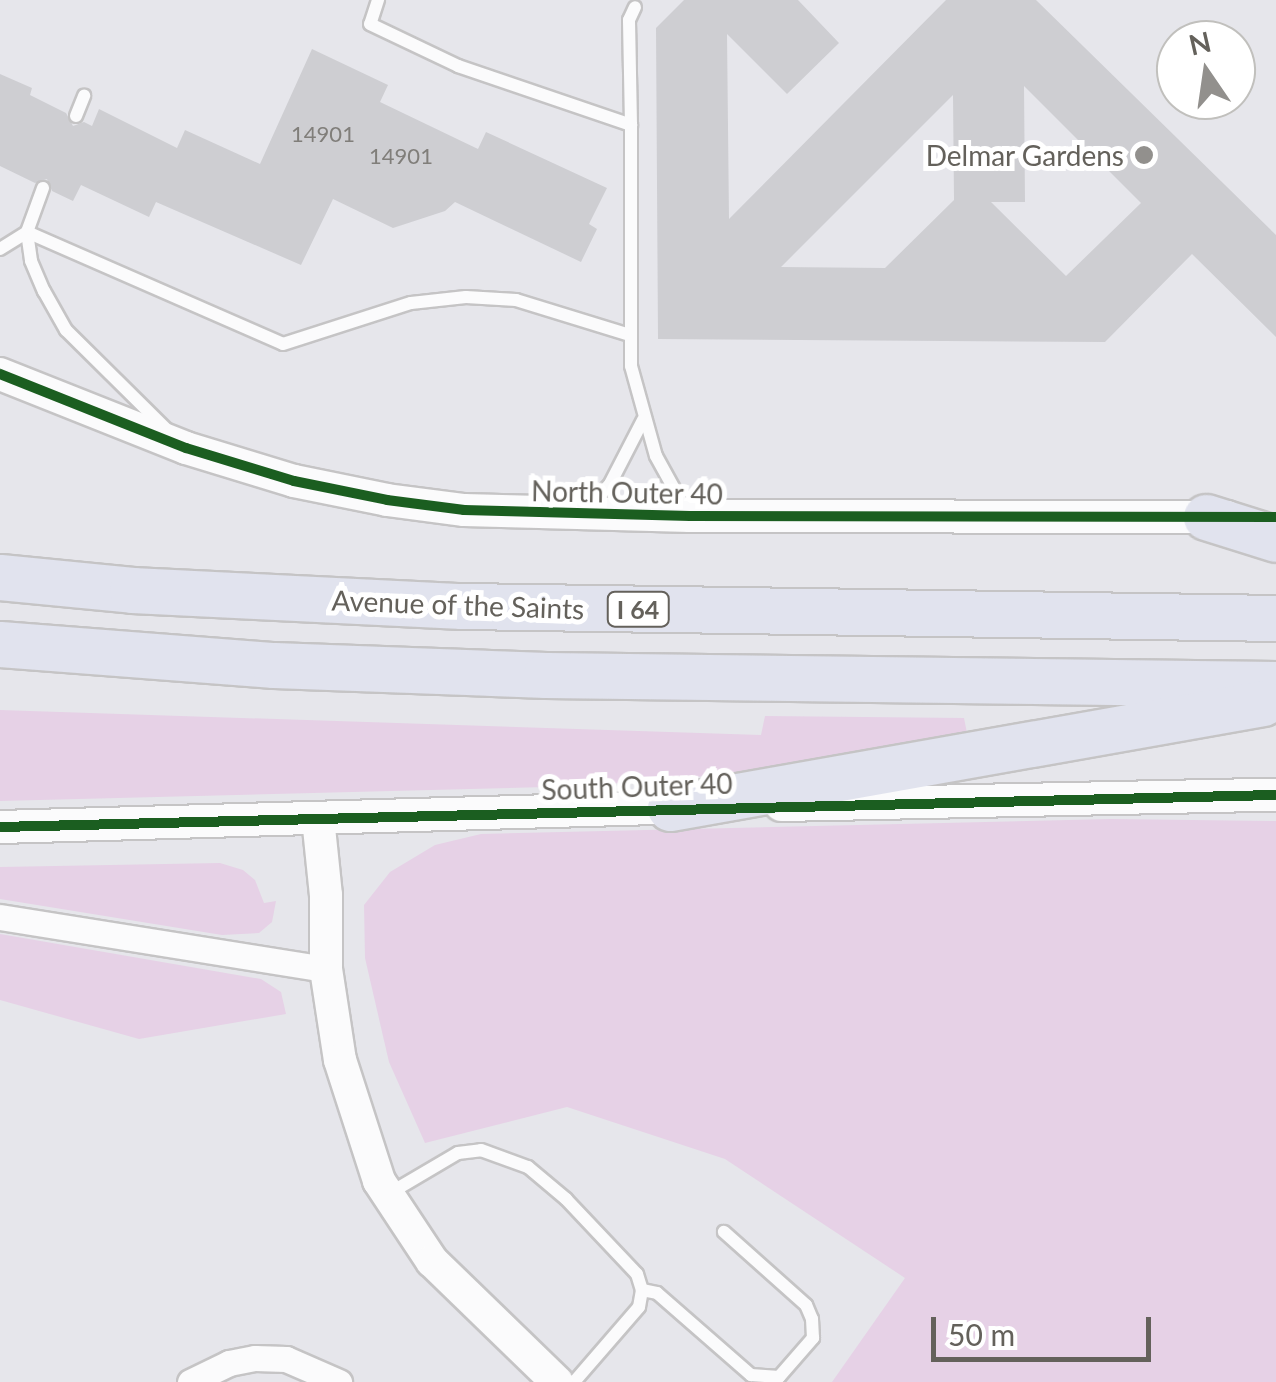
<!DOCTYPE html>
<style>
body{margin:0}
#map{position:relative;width:1276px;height:1382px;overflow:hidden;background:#e6e6eb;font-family:Lato,sans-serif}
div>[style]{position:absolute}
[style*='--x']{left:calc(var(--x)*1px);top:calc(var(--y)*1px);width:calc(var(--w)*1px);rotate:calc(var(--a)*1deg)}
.green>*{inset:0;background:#e6d1e6}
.building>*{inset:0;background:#ceced2}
.roads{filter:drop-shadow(2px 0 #c5c4c5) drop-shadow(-2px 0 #c5c4c5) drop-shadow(0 2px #c5c4c5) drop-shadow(0 -2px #c5c4c5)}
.service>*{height:12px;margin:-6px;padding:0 6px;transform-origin:6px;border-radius:6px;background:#fbfbfc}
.minor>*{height:25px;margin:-12.5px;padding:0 12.5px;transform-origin:12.5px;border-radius:12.5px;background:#fbfbfc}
.tertiary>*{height:32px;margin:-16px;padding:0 16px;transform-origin:16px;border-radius:16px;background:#fbfbfc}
.motorway>*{height:45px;margin:-22.5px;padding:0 22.5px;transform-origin:22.5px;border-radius:22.5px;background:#e1e3ee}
.cycleway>*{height:10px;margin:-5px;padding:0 5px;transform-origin:5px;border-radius:5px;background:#1b5e20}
.dots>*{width:28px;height:28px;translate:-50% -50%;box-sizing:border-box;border:5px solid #fff;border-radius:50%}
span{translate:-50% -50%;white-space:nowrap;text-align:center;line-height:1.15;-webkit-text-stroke:10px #fff;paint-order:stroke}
.number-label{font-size:22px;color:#807e7a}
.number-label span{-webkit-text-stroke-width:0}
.shield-label span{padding:2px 8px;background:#fff;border:2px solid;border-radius:8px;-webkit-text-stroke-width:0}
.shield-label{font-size:25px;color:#64615b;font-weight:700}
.poi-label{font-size:28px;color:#64615b}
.right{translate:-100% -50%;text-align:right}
.street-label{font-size:28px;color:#64615b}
.north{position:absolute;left:1156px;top:20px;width:100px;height:100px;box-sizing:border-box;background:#fff;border:2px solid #c1c0bd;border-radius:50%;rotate:347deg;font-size:28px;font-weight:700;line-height:40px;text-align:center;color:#64615b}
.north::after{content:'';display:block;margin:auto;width:35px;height:45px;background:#92908d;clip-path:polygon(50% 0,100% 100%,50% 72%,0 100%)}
.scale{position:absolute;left:931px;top:1317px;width:220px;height:45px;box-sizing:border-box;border:5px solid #64615b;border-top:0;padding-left:12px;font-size:30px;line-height:35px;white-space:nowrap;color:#64615b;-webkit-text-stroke:8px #fff;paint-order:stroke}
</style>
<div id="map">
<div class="green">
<div style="clip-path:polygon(0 710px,761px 735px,765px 716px,964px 718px,968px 738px,719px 775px,585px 786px,0 801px)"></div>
<div style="clip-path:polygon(1111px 819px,1276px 821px,1276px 1382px,832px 1382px,905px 1278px,725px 1159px,567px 1107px,425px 1143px,389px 1062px,365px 958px,364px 905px,390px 872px,435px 845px,481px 834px)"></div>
<div style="clip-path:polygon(220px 863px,243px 870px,255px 880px,264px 903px,276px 901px,272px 922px,259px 933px,222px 935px,0 899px,0 867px)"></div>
<div style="clip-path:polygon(0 934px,261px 979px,281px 992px,286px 1014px,139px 1039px,0 1000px)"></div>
</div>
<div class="building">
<div style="clip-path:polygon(evenodd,684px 0,798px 0,839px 43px,787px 94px,727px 34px,729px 219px,946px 0,1036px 0,1276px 235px,1276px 337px,1192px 254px,1105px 342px,658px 339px,656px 28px,684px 0,1024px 86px,1141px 203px,1066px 276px,991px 202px,1025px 202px,1024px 86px,684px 0,953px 95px,954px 200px,885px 268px,781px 267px,953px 95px)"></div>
<div style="clip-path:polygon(312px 49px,388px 85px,380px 102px,478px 149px,486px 132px,607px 188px,589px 224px,597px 229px,581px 262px,455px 202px,445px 211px,393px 228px,333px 199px,301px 265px,156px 202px,149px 217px,81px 185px,73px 201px,52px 191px,47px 179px,35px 183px,0 166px,0 74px,32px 88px,30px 95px,66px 113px,73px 126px,84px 122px,92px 126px,99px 109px,177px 148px,185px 130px,260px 164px)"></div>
</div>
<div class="roads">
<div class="service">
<div style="--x:378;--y:0;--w:25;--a:108"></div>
<div style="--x:370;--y:24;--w:98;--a:25.5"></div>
<div style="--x:458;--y:66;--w:183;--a:18.8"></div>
<div style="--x:631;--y:125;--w:105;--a:-91.1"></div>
<div style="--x:629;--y:20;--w:14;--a:-65"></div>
<div style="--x:76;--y:116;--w:22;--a:-68"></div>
<div style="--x:631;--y:125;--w:241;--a:90"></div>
<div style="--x:631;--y:366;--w:93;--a:74.5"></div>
<div style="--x:656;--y:456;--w:66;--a:61.1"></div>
<div style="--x:43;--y:188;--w:47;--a:110"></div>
<div style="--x:27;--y:232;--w:29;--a:82"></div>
<div style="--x:31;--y:261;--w:33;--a:67"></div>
<div style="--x:44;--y:291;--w:45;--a:60.6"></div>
<div style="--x:66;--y:330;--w:144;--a:44.7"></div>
<div style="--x:27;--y:232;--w:279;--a:23.6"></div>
<div style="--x:283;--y:344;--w:134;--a:-17.8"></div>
<div style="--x:411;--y:303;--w:55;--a:-6.2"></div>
<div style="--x:466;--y:297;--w:50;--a:3.4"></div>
<div style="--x:516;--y:300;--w:119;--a:17.1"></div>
<div style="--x:0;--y:249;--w:32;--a:-32"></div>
<div style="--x:586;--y:509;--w:35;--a:-46"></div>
<div style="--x:610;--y:484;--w:72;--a:-62.7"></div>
<div style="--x:390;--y:1193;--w:79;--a:-30.5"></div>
<div style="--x:458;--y:1153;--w:23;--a:-7"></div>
<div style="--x:481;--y:1150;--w:50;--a:19.9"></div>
<div style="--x:528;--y:1167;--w:50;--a:40.1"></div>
<div style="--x:566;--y:1199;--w:103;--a:46.6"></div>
<div style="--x:637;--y:1274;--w:17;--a:73"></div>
<div style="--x:642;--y:1290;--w:17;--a:100"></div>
<div style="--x:639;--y:1307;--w:99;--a:130.9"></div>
<div style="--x:642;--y:1290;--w:15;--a:11"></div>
<div style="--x:657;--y:1293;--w:125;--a:41.1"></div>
<div style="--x:751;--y:1375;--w:28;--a:4"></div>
<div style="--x:779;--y:1377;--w:52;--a:-48.9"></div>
<div style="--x:813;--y:1338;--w:19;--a:-93"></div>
<div style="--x:812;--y:1319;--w:15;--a:-113"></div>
<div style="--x:806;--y:1305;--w:110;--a:-138.3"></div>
</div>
<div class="minor">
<div style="--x:0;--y:917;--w:330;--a:9.1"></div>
<div style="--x:190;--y:1382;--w:43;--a:-26"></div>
<div style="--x:229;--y:1363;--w:26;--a:-11"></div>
<div style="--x:255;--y:1358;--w:31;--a:2"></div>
<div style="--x:286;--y:1359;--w:58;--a:23.5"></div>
</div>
<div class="tertiary">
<div style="--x:0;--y:374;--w:200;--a:21.7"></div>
<div style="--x:186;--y:448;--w:113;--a:17"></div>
<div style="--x:294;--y:481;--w:95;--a:11.5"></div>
<div style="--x:387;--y:500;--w:78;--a:7.4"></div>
<div style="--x:464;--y:510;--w:226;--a:1.5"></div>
<div style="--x:690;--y:516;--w:537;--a:0.11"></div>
<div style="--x:781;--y:805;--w:495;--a:-1.2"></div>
<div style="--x:318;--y:818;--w:77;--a:84.1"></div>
<div style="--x:326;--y:895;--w:74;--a:90"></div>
<div style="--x:326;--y:969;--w:92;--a:81.3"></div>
<div style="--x:340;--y:1060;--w:127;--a:72.1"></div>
<div style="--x:379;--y:1181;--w:96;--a:56.5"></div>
<div style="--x:432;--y:1261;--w:174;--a:44.1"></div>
<div style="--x:0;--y:827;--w:692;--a:-1.66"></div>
</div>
<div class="motorway">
<div style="--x:1206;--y:517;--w:73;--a:17.4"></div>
<div style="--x:0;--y:577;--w:133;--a:5.6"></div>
<div style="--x:132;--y:590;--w:330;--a:2.8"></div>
<div style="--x:462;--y:606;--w:814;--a:0.84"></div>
<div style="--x:0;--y:644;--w:275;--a:4.4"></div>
<div style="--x:274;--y:665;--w:272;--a:2.1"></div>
<div style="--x:546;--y:675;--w:730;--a:0.71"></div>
<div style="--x:670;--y:808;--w:602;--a:-10.04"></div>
</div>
</div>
<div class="cycleway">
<div style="--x:0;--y:374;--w:200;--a:21.7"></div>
<div style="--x:186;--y:448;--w:113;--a:17"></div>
<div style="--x:294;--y:481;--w:95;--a:11.5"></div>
<div style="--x:387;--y:500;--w:78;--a:7.4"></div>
<div style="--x:464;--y:510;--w:226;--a:1.5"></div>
<div style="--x:690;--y:516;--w:586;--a:0.1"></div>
<div style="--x:0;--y:827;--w:1276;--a:-1.44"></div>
</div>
<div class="dots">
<div style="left:1144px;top:155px;background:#92908d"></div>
</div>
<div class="number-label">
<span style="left:323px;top:134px">14901</span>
<span style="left:401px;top:156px">14901</span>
</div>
<div class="shield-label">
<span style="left:638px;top:609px">I 64</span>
</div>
<div class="poi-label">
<span class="right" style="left:1124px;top:155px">Delmar Gardens</span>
</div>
<div class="street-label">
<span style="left:627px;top:492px;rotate:1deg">North Outer 40</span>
<span style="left:458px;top:604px;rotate:2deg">Avenue of the Saints</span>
<span style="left:637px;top:786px;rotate:-2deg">South Outer 40</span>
</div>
<div class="north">N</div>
<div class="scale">50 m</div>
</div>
